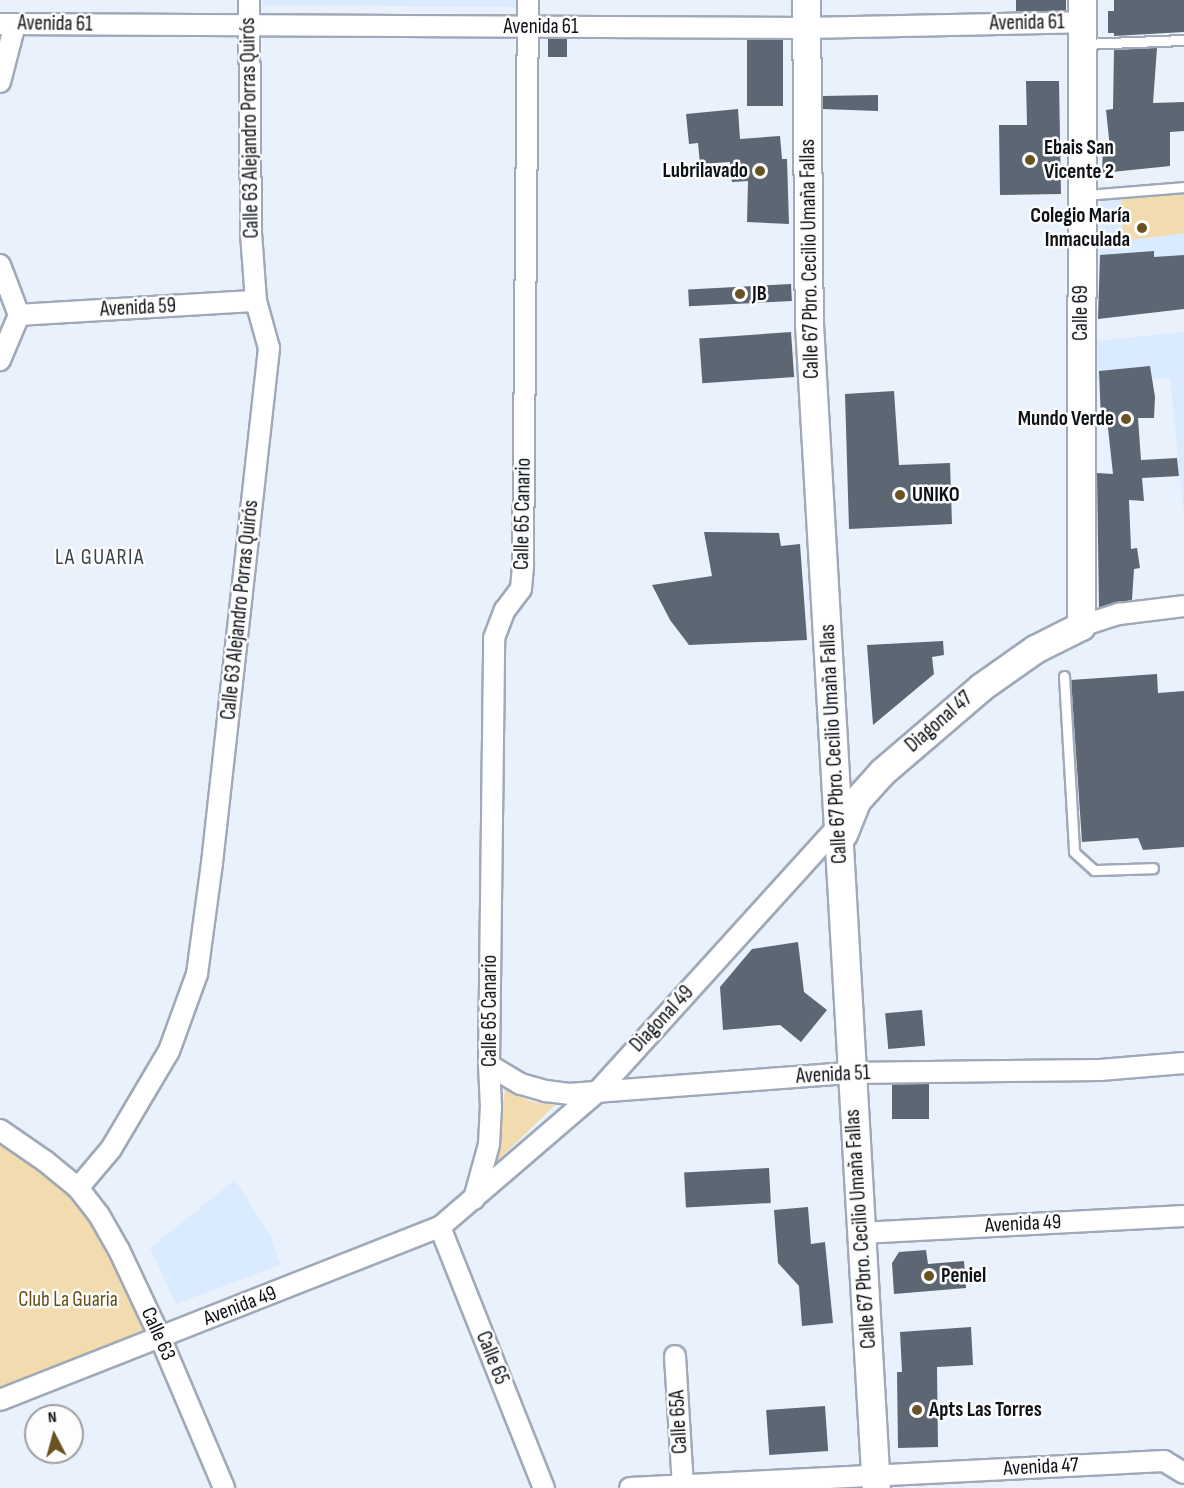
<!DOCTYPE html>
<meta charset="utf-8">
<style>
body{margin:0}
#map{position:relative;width:1184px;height:1488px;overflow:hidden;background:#e8f1fc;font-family:"Sofia Sans Condensed",sans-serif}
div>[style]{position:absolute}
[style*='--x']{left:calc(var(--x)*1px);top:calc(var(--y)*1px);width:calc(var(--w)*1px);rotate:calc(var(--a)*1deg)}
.built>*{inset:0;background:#dbebff}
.green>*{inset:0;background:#f2dbaf}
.building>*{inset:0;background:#5d6673;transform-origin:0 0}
.roads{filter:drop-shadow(2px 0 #9fa9b7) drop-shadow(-2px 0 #9fa9b7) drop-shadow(0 2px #9fa9b7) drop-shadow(0 -2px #9fa9b7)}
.lane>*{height:9px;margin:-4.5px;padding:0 4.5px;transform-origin:4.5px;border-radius:4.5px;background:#fff}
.street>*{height:20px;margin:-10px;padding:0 10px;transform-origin:10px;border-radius:10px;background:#fff}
.secondary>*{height:27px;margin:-13.5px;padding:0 13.5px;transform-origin:13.5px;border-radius:13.5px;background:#fff}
.dots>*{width:16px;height:16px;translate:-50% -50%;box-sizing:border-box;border:3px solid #fdfdfd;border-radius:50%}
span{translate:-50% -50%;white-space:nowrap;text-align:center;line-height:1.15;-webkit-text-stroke:5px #fdfdfd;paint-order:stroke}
.street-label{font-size:21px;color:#0e1216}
.poi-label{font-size:21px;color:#0e1216;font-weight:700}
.left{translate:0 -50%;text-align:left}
.right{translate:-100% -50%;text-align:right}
.park-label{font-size:21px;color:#654d13}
.neighbourhood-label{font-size:22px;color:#38414c;letter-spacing:1.5px}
.north{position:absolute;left:24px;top:1404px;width:60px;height:60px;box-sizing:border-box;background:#fdfdfd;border:2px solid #9d9fa1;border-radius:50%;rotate:354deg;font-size:16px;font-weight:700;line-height:24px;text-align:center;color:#0e1216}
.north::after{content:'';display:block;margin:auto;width:21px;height:27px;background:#695322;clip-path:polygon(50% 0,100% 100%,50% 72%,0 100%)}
</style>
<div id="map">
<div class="built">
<div style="clip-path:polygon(263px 0,519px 0,519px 7px,262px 5px)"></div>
<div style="clip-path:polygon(1184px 186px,1184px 259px,1099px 270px,1101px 198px)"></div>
<div style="clip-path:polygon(1184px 332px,1184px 516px,1170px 378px,1098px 381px,1095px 341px)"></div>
<div style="clip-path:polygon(235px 1180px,271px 1237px,280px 1265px,176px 1304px,150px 1248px)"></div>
</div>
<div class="green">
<div style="clip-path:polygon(1184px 193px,1184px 233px,1123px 241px,1121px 199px)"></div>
<div style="clip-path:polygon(505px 1089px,529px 1101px,555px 1105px,495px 1163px)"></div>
<div style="clip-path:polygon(0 1130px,78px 1188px,160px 1337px,0 1400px)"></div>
</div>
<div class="building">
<div style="left:1016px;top:0;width:50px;height:11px"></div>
<div style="clip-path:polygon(1114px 0,1184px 0,1184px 32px,1114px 36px,1114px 33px,1108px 33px,1108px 11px,1114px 11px)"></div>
<div style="left:548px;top:39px;width:19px;height:18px"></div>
<div style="left:747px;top:40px;width:36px;height:66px"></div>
<div style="clip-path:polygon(1157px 48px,1153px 103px,1184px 102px,1184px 131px,1170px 132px,1170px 166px,1102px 173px,1103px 148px,1110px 148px,1106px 110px,1113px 109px,1114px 50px)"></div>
<div style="clip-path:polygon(1026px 81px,1059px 81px,1061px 194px,1000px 195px,999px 125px,1027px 125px)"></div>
<div style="clip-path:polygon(878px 95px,878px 111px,823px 109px,823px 96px)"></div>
<div style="clip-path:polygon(738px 109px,740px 139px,780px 136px,782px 159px,787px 159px,789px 224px,747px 222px,748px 181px,732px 182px,730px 162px,700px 164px,698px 143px,689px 144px,686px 114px)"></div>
<div style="clip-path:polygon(1154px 251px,1154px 257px,1184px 255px,1184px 309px,1098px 319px,1100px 255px)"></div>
<div style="left:791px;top:284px;width:17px;height:103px;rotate:87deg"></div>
<div style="left:791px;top:332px;width:45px;height:92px;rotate:86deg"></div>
<div style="clip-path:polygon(1150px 366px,1155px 397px,1154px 418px,1138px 418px,1141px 460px,1177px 458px,1179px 476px,1142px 478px,1144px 501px,1129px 500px,1131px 549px,1137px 548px,1140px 568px,1134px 569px,1132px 600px,1099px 608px,1097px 473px,1113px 474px,1107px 419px,1101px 420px,1099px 371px)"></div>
<div style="clip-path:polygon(894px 391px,899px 465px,950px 463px,952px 524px,849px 529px,845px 394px)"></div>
<div style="clip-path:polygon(704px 532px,779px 533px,781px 546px,800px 544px,807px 640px,689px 645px,670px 620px,652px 585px,712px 576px)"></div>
<div style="clip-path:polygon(943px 641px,944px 655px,932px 657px,934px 674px,873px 725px,867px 645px)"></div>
<div style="clip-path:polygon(1157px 674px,1158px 693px,1184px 691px,1184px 847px,1143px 850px,1138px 838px,1082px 842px,1071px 680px)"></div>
<div style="clip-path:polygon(798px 942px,804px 992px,827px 1010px,801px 1042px,780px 1025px,723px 1030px,720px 987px,752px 949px)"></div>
<div style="left:922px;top:1010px;width:36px;height:37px;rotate:85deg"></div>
<div style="left:929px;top:1084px;width:35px;height:37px;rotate:90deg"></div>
<div style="left:769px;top:1168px;width:35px;height:85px;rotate:87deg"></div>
<div style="clip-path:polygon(808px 1207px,811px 1244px,825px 1242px,833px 1323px,802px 1326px,799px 1286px,778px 1263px,774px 1210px)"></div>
<div style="clip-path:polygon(926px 1250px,928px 1264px,964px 1261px,966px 1288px,894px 1294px,892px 1263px,899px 1252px)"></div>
<div style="clip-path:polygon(971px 1327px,973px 1365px,937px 1367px,938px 1447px,898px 1448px,897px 1372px,902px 1372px,900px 1332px)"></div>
<div style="left:825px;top:1406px;width:45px;height:59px;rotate:86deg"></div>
</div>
<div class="roads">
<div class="lane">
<div style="--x:1084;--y:44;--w:100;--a:-2.3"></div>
<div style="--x:1085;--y:195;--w:99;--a:-4.6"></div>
<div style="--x:1064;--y:676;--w:176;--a:86.7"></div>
<div style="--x:1074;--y:852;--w:27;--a:42"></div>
<div style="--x:1094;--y:870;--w:59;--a:-1.9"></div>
</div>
<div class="street">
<div style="--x:0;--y:24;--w:806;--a:0.28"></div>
<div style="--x:806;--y:28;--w:276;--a:-1.2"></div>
<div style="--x:0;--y:82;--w:60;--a:-75.5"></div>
<div style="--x:0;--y:265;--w:53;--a:69.2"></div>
<div style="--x:19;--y:315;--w:49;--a:112.9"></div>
<div style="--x:19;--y:315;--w:237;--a:-3.4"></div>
<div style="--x:1081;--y:626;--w:40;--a:-18"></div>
<div style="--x:1119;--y:614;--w:65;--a:-7"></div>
<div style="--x:489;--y:1065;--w:37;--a:31"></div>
<div style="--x:521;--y:1084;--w:26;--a:16"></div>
<div style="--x:546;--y:1091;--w:23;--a:7"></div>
<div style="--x:569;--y:1094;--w:283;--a:-4.3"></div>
<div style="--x:851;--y:1073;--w:249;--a:-0.7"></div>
<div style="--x:1100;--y:1070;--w:84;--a:-4.8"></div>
<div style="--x:0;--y:1130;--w:55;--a:34.6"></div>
<div style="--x:45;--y:1161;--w:43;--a:39.3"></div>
<div style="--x:78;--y:1188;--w:34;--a:52"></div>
<div style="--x:99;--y:1215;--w:40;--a:60.3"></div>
<div style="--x:119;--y:1250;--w:96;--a:64.8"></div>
<div style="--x:160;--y:1337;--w:164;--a:67"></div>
<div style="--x:78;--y:1188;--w:51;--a:-49.8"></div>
<div style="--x:111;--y:1149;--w:114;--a:-59.4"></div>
<div style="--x:169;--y:1051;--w:82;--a:-70"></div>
<div style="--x:197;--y:974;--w:112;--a:-82.3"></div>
<div style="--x:212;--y:863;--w:518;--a:-83.68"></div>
<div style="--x:269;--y:348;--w:49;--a:-105.5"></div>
<div style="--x:256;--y:301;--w:68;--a:-94.2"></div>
<div style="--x:251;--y:233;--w:233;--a:-90.5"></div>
<div style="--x:474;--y:1199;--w:57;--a:-74.7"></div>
<div style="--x:489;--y:1144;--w:37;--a:-87"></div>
<div style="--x:491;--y:1107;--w:42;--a:-92.7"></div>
<div style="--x:489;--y:1065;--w:427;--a:-89.3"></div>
<div style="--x:494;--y:638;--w:30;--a:-69"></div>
<div style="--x:505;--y:610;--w:26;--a:-53"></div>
<div style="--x:521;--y:589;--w:25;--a:-85"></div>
<div style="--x:523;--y:564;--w:564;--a:-89.49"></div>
<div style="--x:440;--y:1227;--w:281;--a:68.3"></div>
<div style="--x:861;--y:1233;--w:323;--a:-3"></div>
<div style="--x:675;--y:1356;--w:132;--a:86.5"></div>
<div style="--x:0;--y:1400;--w:473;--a:-21.5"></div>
<div style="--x:440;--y:1227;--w:208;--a:-40.7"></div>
<div style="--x:598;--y:1091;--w:358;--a:-47.8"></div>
<div style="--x:630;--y:1488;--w:535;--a:-2.89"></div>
<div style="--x:1164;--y:1461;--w:23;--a:31"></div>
</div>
<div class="secondary">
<div style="--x:806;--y:0;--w:324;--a:89.5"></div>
<div style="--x:809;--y:324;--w:1166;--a:86.71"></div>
<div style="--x:843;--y:834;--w:35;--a:-68"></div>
<div style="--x:856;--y:801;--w:39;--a:-48"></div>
<div style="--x:882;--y:772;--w:130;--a:-40.6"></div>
<div style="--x:981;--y:687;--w:66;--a:-35.1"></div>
<div style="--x:1035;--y:649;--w:51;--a:-26.6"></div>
<div style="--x:1081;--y:626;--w:626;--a:-89.91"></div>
</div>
</div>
<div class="dots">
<div style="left:1030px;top:160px;background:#695322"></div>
<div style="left:760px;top:171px;background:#695322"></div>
<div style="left:1142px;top:228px;background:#695322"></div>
<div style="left:740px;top:294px;background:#695322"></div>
<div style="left:1126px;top:419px;background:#695322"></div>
<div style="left:900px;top:495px;background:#695322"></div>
<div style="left:929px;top:1276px;background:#695322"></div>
<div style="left:917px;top:1410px;background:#695322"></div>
</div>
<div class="street-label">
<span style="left:1027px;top:23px;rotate:-1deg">Avenida 61</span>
<span style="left:55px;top:24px;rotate:1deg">Avenida 61</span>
<span style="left:541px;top:27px">Avenida 61</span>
<span style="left:250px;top:128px;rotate:-91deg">Calle 63 Alejandro Porras Quirós</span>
<span style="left:810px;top:259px;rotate:-91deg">Calle 67 Pbro. Cecilio Umaña Fallas</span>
<span style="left:138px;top:308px;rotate:-3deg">Avenida 59</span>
<span style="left:1081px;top:313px;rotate:-90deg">Calle 69</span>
<span style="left:523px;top:514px;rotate:-89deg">Calle 65 Canario</span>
<span style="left:240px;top:610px;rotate:-84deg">Calle 63 Alejandro Porras Quirós</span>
<span style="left:939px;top:722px;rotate:-41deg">Diagonal 47</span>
<span style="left:834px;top:744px;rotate:-93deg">Calle 67 Pbro. Cecilio Umaña Fallas</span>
<span style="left:490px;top:1011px;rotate:-90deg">Calle 65 Canario</span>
<span style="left:662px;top:1019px;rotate:-47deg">Diagonal 49</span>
<span style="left:833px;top:1075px;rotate:-3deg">Avenida 51</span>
<span style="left:1023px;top:1224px;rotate:-3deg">Avenida 49</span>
<span style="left:861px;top:1229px;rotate:-94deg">Calle 67 Pbro. Cecilio Umaña Fallas</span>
<span style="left:240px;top:1306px;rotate:-21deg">Avenida 49</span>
<span style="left:158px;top:1334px;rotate:66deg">Calle 63</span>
<span style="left:492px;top:1358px;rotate:68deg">Calle 65</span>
<span style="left:679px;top:1422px;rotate:-93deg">Calle 65A</span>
<span style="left:1041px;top:1467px;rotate:-3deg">Avenida 47</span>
</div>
<div class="poi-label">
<span class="left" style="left:1044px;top:160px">Ebais San<br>Vicente 2</span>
<span class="right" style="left:748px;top:171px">Lubrilavado</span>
<span class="right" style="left:1130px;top:228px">Colegio María<br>Inmaculada</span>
<span class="left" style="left:752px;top:294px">JB</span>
<span class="right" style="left:1114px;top:419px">Mundo Verde</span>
<span class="left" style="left:912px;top:495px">UNIKO</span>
<span class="left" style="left:941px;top:1276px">Peniel</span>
<span class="left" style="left:929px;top:1410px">Apts Las Torres</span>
</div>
<div class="park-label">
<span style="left:68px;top:1300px">Club La Guaria</span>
</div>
<div class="neighbourhood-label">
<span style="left:100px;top:558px">LA GUARIA</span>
</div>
<div class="north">N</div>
</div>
